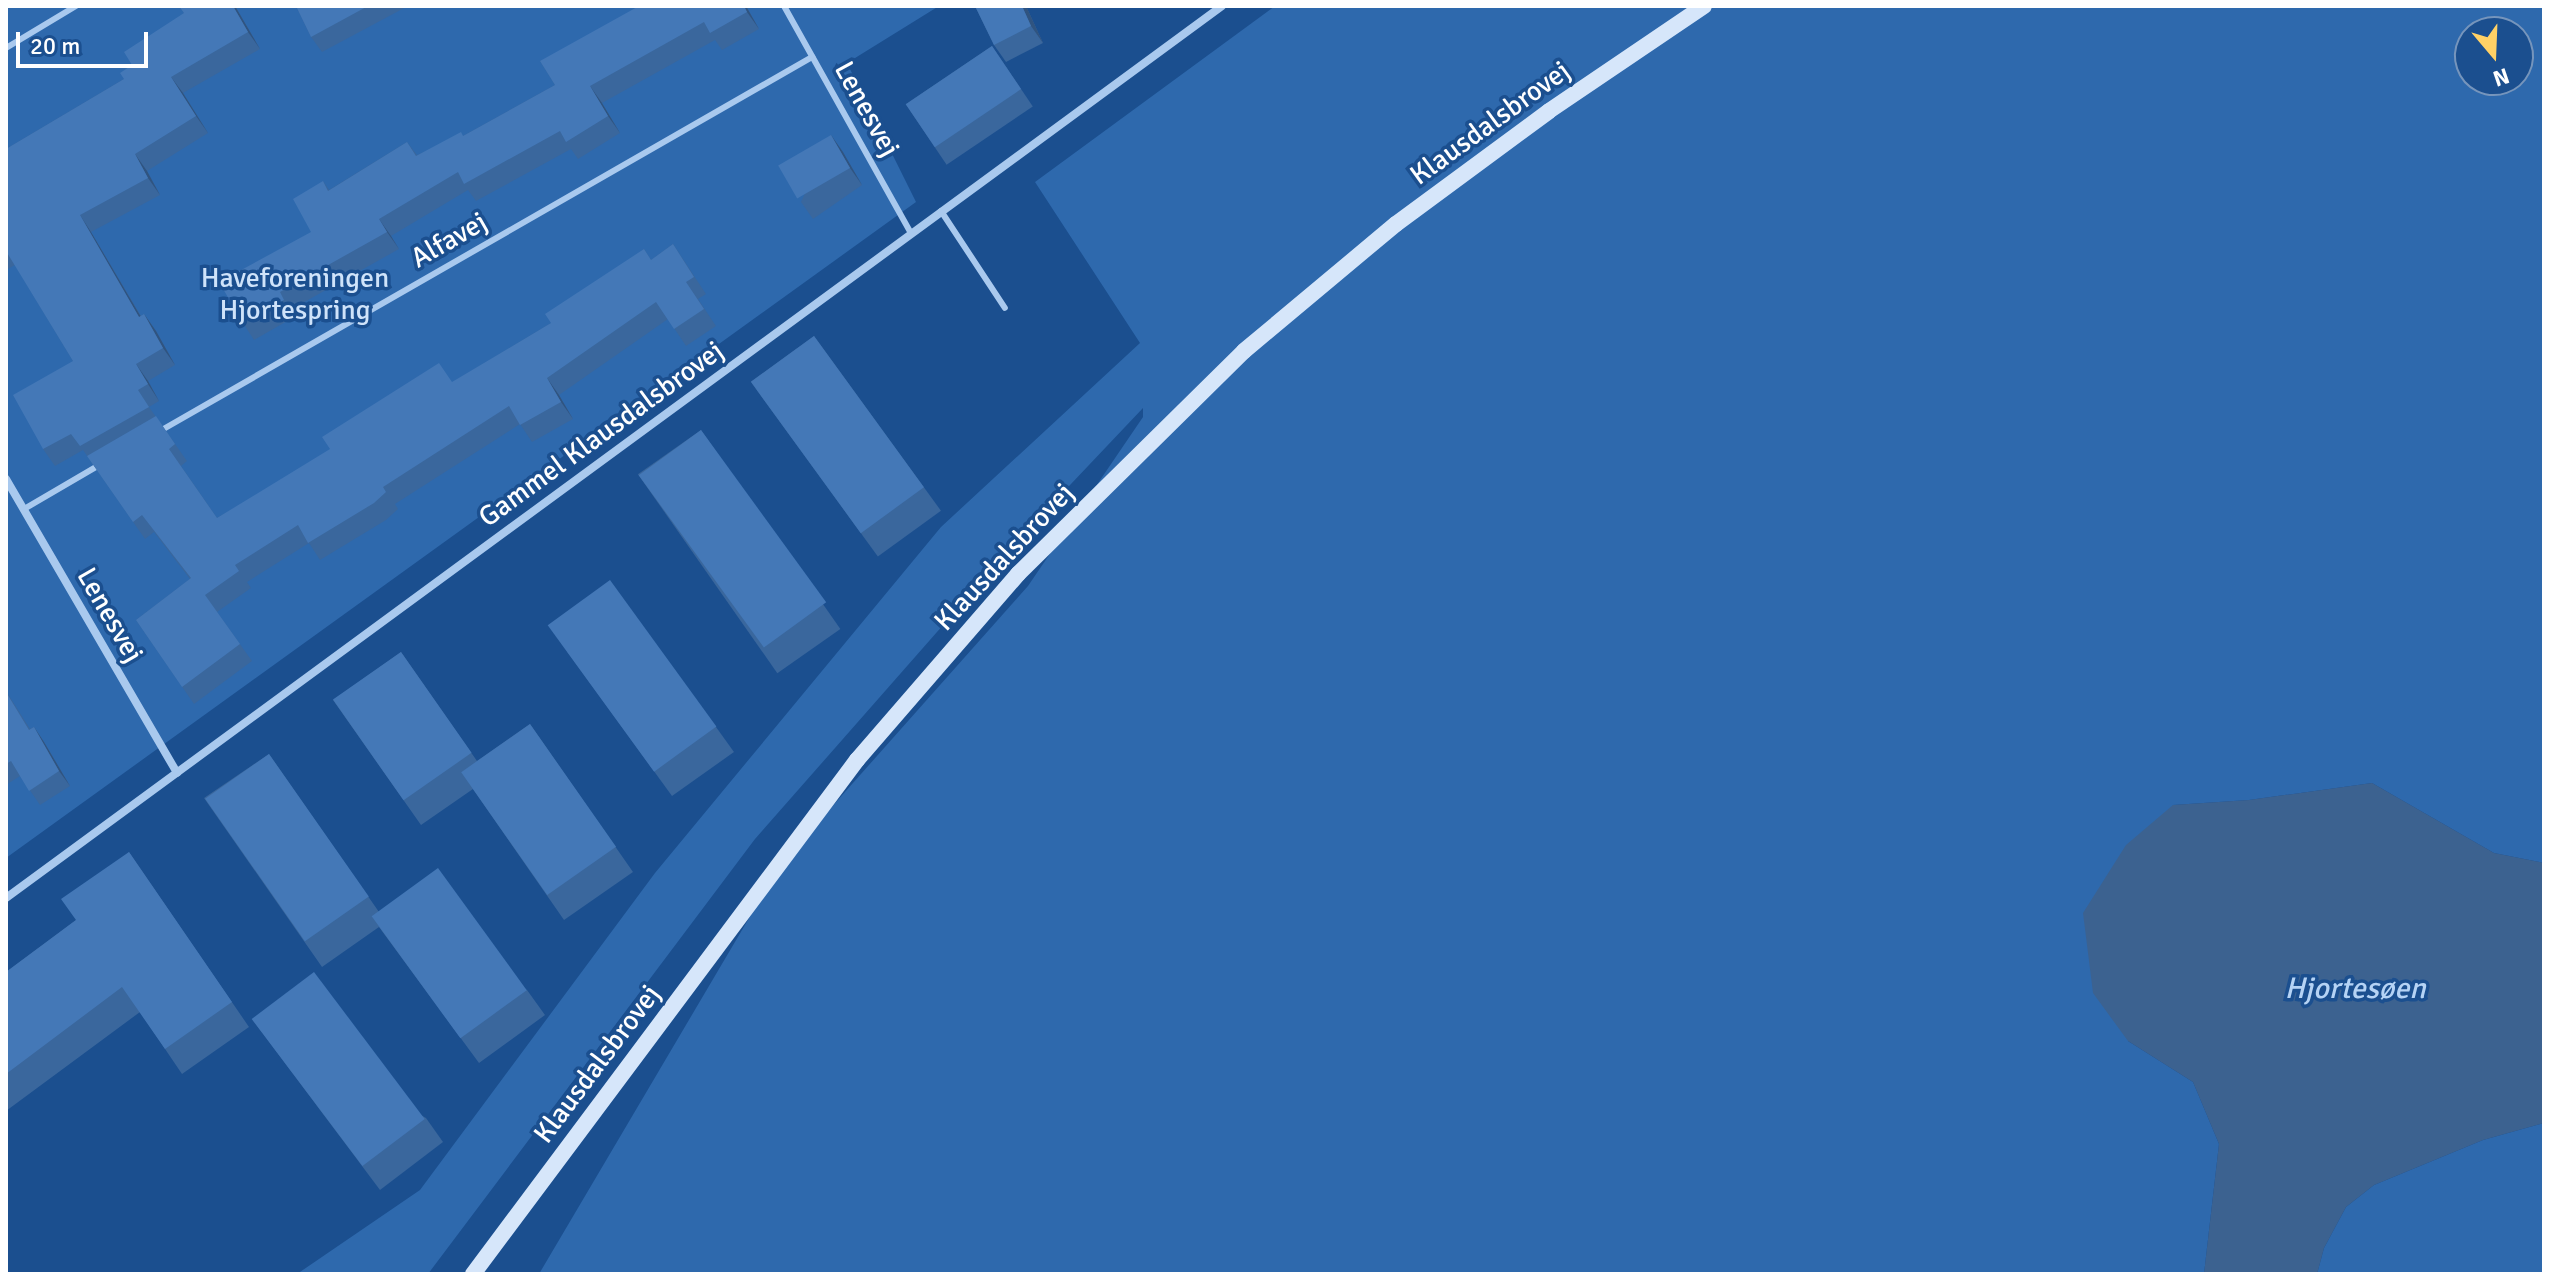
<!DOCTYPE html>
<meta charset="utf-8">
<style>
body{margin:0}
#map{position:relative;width:2550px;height:1280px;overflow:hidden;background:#1b4f8f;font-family:Signika,sans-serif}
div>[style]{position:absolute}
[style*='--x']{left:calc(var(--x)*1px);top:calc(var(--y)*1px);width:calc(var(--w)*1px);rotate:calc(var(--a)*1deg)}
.green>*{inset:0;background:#2e69ad}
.water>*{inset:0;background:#3c6290}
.lane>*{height:6px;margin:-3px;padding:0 3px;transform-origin:3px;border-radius:3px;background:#a9c9ee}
.street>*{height:8px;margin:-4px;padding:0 4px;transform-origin:4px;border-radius:4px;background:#a9c9ee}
.secondary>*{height:16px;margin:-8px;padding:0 8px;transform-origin:8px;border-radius:8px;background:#d6e6fa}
.wall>*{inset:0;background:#3a679d;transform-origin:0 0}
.shaded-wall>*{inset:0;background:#305480}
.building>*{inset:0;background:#4478b7;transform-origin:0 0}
span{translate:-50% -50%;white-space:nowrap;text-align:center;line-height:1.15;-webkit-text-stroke:7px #1b4f8f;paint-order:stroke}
.street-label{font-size:28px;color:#fff}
.park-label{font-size:28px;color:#cfe3fa}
.water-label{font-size:30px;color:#b5d3f5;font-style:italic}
.frame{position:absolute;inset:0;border:8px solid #fff;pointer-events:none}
.north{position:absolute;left:2454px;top:16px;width:80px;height:80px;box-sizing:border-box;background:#1b4f8f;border:2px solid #7695bc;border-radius:50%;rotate:161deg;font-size:22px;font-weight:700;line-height:32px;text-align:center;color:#fff}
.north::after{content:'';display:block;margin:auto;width:28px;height:36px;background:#ffd166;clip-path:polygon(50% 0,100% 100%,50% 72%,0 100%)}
.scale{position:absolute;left:16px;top:32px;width:132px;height:36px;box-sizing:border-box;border:4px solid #fff;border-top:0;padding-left:10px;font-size:24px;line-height:28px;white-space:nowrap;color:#fff;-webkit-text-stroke:6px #1b4f8f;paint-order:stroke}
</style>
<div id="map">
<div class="green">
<div style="clip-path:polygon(6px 6px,939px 6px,847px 63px,916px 202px,6px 858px)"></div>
<div style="clip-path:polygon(evenodd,1275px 6px,2544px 6px,2544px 863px,2494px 853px,2372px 783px,2249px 800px,2173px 805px,2128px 1041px,2193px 1082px,2219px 1144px,2204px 1274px,539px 1274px,781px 864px,1028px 586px,1143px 417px,1143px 408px,1017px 541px,755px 839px,428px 1274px,297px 1274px,420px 1190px,655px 873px,941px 527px,1140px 343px,1035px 182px,1275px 6px,2470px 32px,2518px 32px,2518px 80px,2470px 80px,2470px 32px)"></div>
<div style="clip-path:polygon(2544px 1123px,2544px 1274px,2317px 1274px,2324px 1248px,2346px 1207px,2374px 1185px,2483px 1140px)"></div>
</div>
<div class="water">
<div style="clip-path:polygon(2372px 783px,2494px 853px,2544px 863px,2544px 1123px,2483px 1140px,2374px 1185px,2346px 1207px,2324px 1248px,2317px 1274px,2204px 1274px,2219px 1144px,2193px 1082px,2128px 1041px,2093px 993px,2083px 913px,2126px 845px,2173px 805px,2249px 800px)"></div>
</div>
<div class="lane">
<div style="--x:784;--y:6;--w:260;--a:60.8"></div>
<div style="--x:6;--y:48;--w:82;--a:-31"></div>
<div style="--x:941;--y:211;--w:116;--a:56.6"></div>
<div style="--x:160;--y:431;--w:752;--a:-29.84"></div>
<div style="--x:24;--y:509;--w:89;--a:-30.3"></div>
</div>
<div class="street">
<div style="--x:6;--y:479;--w:340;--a:59.8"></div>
<div style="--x:6;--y:898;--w:1508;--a:-36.26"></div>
</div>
<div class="secondary">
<div style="--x:473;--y:1274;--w:642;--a:-53.24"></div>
<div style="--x:857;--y:760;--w:246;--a:-49.1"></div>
<div style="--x:1018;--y:574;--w:317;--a:-44.6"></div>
<div style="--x:1244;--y:351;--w:198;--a:-39.9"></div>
<div style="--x:1396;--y:224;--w:190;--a:-36.4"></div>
<div style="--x:1549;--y:111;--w:187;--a:-34.1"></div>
</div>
<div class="wall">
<div style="clip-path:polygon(179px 6px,235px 6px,260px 49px,183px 93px,208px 133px,147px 171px,160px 195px,91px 232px,141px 316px,144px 314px,156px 331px,175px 365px,148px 381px,159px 401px,149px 407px,187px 461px,181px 466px,217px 518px,453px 382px,551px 323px,644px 249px,651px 260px,673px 244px,706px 294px,698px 299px,716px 326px,686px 346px,668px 319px,559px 395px,573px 419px,532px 442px,520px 424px,395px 504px,398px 509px,386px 520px,320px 560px,309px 543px,247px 582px,251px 588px,217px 612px,252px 661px,194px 704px,136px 620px,190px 579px,154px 532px,145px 539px,83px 450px,55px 466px,43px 449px,73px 361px,15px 265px,6px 270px,6px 149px,124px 79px,132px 65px,184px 13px)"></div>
<div style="clip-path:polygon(296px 6px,408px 6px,322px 52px,311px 37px)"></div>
<div style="clip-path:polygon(746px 6px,759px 29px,722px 50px,715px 40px,602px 103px,620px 133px,578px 159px,571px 149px,476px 201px,468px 190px,391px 236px,399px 249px,292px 309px,296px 316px,254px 340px,243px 323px,311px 232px,323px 181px,329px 190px,407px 142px,417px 155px,463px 136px,555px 85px,540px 61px)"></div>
<div style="clip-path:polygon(975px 6px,1026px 6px,1043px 43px,1006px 62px,994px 45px)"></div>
<div style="left:992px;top:46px;width:73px;height:104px;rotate:56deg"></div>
<div style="clip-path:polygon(831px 135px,862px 185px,813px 219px,801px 202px)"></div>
<div style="left:814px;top:336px;width:216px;height:78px;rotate:54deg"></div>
<div style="left:701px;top:430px;width:243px;height:77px;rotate:55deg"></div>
<div style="clip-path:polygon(566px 650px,716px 727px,734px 752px,672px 796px)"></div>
<div style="clip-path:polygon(401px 652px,477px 761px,530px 724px,633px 872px,564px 920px,473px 789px,421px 825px,333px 700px)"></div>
<div style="clip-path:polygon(6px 691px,30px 729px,34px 727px,44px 742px,70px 786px,40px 805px,20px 776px,6px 785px)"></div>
<div style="clip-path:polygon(269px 754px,379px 912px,527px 990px,545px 1015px,479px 1063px,379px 927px,322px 967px,204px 798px)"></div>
<div style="clip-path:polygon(129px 852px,249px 1027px,182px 1074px,140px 1012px,6px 1111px,6px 972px,76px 920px)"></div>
<div style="clip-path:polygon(252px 1019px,426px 1118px,443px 1142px,380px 1190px)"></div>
</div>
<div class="shaded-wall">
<div style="clip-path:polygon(233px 6px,235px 6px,260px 49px,248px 32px)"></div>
<div style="clip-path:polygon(744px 6px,746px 6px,759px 29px,747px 12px)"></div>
<div style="clip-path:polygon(1022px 6px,1026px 6px,1043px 43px,1031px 26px)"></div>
<div style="clip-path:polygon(171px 77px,183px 93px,208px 133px,196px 116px)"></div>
<div style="clip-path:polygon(590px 86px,602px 103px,620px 133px,608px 116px)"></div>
<div style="clip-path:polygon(831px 135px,843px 152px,862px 185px,850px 168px)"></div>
<div style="clip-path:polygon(135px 154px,147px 171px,160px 195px,148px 178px)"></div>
<div style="clip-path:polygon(80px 215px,91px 232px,151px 334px,139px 317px)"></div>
<div style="clip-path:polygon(379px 219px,391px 236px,399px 249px,387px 232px)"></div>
<div style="clip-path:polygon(144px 314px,156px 331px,175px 365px,163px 348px)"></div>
<div style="clip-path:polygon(136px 364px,148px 381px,159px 401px,148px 384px)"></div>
<div style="clip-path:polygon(547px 378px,559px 395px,573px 419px,561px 402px)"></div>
<div style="clip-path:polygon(34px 727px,44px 742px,70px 786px,59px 771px)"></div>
</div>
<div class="building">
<div style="clip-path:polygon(179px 6px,233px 6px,248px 32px,171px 77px,196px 116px,135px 154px,148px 178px,80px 215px,139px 317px,144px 314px,163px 348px,136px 364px,148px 384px,138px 390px,149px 407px,80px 446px,71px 434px,43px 449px,13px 395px,73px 361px,6px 251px,6px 149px,124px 79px,120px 73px,132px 65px,124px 52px,184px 13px)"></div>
<div style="clip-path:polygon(296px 6px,368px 6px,311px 37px)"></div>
<div style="clip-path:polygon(639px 6px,744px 6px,747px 12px,710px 33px,704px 22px,590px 86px,608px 116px,566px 142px,560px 131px,464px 184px,458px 172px,379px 219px,387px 232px,280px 292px,284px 300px,243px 323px,219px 282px,311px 232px,293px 199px,323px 181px,328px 191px,407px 142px,416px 156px,461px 132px,463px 136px,555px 85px,540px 61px)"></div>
<div style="clip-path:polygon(975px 6px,1022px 6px,1031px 26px,994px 45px)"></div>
<div style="left:992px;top:46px;width:52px;height:104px;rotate:56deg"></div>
<div style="left:831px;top:135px;width:38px;height:61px;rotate:60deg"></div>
<div style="clip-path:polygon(673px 244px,694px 277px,686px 282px,704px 309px,674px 329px,656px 302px,547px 378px,561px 402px,520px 425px,509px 406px,383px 487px,386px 492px,374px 503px,308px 543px,298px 525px,235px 565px,239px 571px,205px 595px,240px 644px,182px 687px,136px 620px,191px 578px,142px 515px,133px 522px,87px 456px,156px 416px,175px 444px,169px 449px,217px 518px,330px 449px,322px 437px,439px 363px,452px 382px,551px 323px,545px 314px,644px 249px,651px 260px)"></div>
<div style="left:814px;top:336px;width:187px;height:78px;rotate:54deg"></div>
<div style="left:701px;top:430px;width:213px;height:77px;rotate:54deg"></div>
<div style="left:610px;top:580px;width:181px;height:77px;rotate:54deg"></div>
<div style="left:401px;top:652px;width:123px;height:83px;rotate:55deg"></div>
<div style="clip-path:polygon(6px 692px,29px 730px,34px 727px,59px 771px,29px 791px,11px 761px,6px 764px)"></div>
<div style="left:530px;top:724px;width:150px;height:84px;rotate:55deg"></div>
<div style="left:269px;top:754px;width:174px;height:78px;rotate:55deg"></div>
<div style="clip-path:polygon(129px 852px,232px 1002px,165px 1049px,122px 987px,6px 1074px,6px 972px,76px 920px,61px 899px)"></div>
<div style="left:438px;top:868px;width:151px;height:82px;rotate:54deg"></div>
<div style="left:314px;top:972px;width:184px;height:78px;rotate:53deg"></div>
</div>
<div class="street-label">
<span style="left:867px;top:109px;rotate:61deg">Lenesvej</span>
<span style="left:1490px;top:123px;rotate:-36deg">Klausdalsbrovej</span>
<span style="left:449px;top:240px;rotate:-30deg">Alfavej</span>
<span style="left:601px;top:434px;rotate:-36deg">Gammel Klausdalsbrovej</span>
<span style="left:1004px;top:557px;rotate:-47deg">Klausdalsbrovej</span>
<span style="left:110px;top:615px;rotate:60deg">Lenesvej</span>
<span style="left:597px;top:1064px;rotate:-53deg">Klausdalsbrovej</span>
</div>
<div class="park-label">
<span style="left:295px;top:294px">Haveforeningen<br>Hjortespring</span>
</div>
<div class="water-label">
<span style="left:2355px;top:989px">Hjortesøen</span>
</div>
<div class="frame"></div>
<div class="north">N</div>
<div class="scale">20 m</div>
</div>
